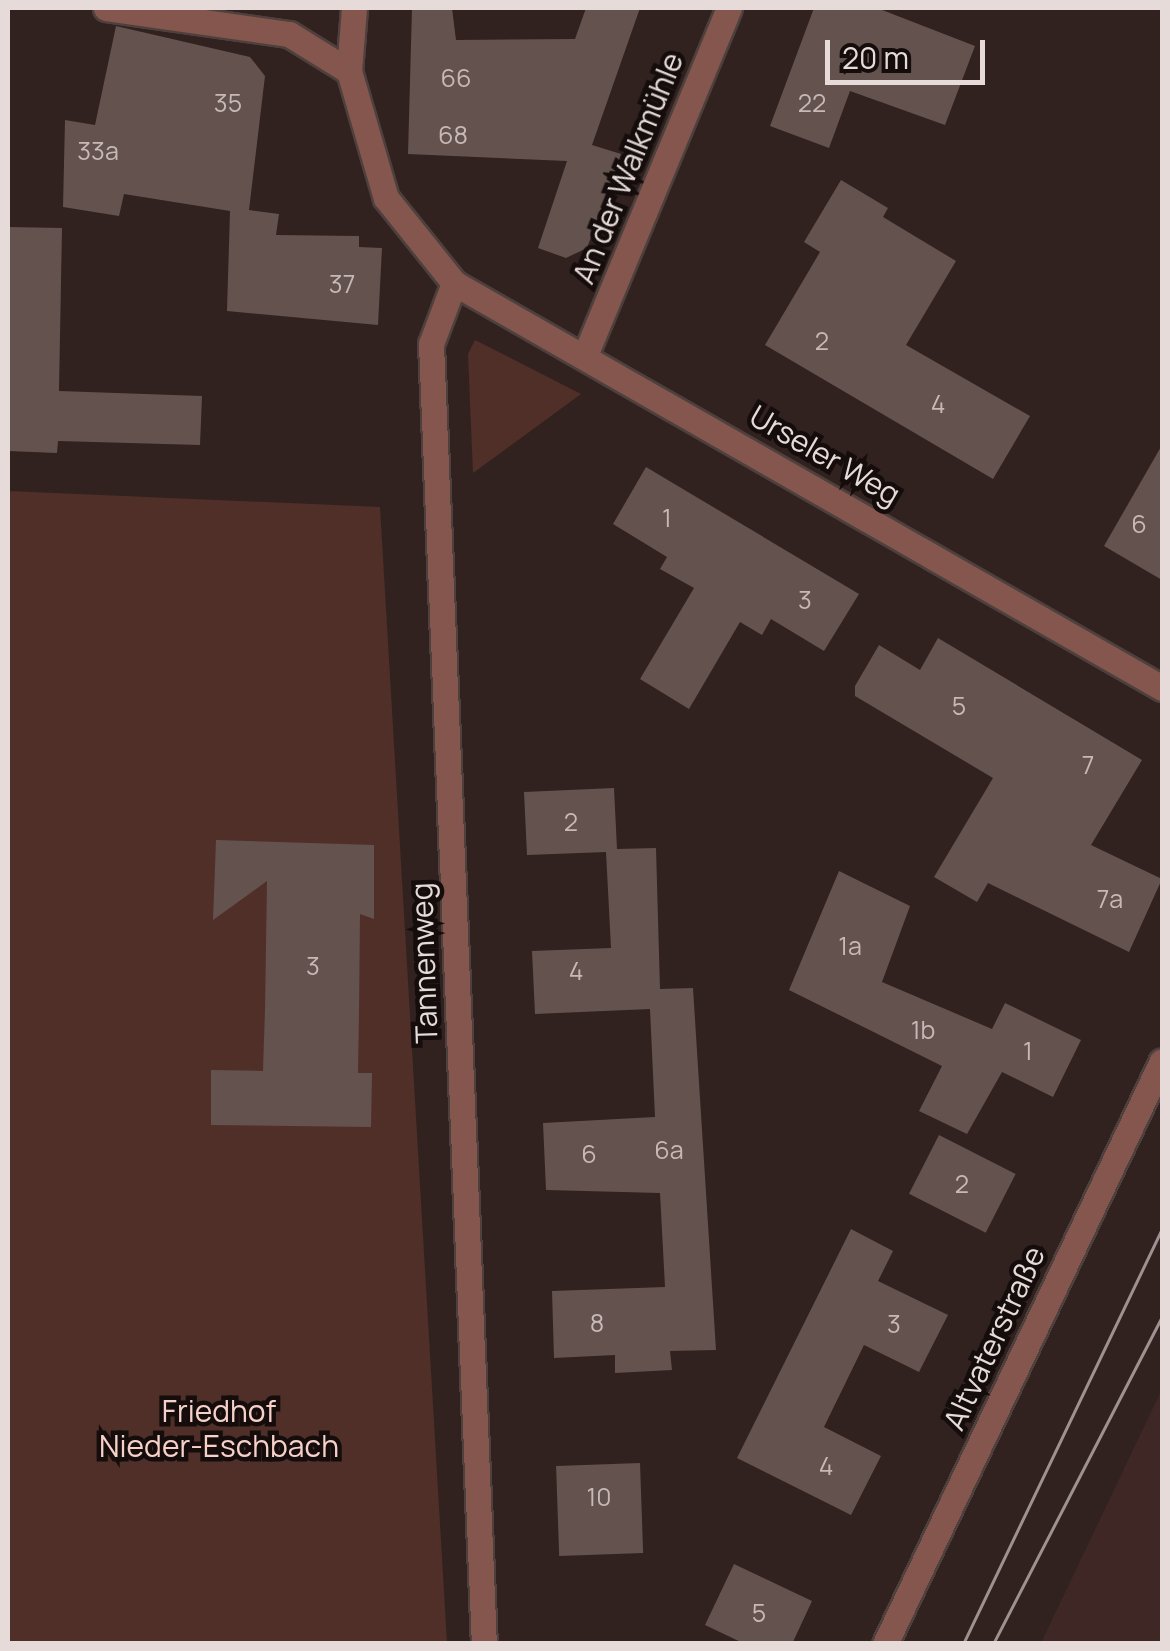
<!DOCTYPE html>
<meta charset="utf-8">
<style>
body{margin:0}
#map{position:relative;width:1170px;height:1651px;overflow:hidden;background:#31221f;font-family:Manrope,sans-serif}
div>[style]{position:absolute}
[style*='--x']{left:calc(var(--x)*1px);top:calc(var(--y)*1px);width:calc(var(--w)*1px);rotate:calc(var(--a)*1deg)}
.built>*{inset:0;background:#3e2724}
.green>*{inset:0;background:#512f29}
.building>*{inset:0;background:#64524f;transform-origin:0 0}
.roads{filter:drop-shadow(2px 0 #4e403d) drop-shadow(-2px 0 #4e403d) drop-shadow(0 2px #4e403d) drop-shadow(0 -2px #4e403d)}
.minor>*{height:25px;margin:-12.5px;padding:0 12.5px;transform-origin:12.5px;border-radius:12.5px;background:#84564e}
.tram>*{height:2.5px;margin:-1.25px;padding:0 1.25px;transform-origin:1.25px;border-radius:1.25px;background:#9e9290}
span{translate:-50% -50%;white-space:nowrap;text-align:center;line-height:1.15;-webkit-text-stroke:9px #140d0c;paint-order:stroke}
.number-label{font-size:25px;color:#c6b9b6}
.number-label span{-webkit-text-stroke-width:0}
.street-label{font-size:30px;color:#e6dbd9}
.park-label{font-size:30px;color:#f6d0c9}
.frame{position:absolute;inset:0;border:10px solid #e6dbd9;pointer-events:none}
.scale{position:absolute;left:825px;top:40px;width:160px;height:45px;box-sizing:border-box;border:5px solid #e6dbd9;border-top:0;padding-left:12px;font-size:30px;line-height:35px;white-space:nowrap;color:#e6dbd9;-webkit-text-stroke:8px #140d0c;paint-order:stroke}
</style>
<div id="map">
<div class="built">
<div style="clip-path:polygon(1162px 1389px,1162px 1643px,1041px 1643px)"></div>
</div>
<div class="green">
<div style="clip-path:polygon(475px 340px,581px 394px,473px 473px,468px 354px)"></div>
<div style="clip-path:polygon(8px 491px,380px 507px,447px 1643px,8px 1644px)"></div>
</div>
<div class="building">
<div style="clip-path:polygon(412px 8px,452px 8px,456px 40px,575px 39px,586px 8px,640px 8px,592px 145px,621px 154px,587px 248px,566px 258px,538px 248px,567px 161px,408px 154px)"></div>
<div style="clip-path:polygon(814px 8px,877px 8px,975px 46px,945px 125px,850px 91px,829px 148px,770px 126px)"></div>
<div style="clip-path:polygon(116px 26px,250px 57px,265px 76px,249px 210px,279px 214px,276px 235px,359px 236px,359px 247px,382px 248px,378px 325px,227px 311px,230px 211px,124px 194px,119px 216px,63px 207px,65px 120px,95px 125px)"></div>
<div style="clip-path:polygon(841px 180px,888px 208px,883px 217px,956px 261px,906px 345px,1030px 416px,993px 479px,765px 345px,820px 252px,804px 242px)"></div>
<div style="clip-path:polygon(8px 227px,62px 228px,59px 391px,202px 396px,200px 445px,58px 441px,57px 453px,8px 451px)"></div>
<div style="clip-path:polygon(1162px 445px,1162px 580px,1104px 546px)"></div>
<div style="clip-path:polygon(646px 467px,859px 594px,824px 651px,771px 619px,762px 635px,740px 622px,689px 709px,640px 679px,694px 588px,660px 569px,667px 557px,613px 524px)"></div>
<div style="clip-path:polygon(938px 638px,1142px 760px,1091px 845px,1162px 879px,1129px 952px,988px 883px,977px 902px,934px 877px,993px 778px,855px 696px,855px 686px,879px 645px,920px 670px)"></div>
<div style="clip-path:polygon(614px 788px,617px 849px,656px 848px,660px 989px,693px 988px,716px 1350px,670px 1351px,672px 1370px,615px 1373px,615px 1355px,554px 1358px,552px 1291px,665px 1287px,660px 1193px,546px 1190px,543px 1123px,655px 1117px,650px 1009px,535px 1014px,532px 951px,611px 948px,606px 852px,527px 855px,524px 792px)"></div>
<div style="clip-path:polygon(216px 840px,374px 845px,374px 919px,360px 914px,359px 1012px,358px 1073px,372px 1073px,371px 1127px,211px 1125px,211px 1070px,263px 1071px,265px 1010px,267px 881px,213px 920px)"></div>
<div style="clip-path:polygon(839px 871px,910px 906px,882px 982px,992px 1029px,1005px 1003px,1081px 1040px,1053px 1097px,1002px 1072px,967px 1134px,919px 1111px,942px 1066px,789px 990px)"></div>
<div style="left:939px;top:1135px;width:86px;height:66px;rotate:27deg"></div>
<div style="clip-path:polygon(851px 1229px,893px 1251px,878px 1281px,948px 1315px,919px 1372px,864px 1345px,824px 1427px,881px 1456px,851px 1515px,737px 1458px)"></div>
<div style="left:640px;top:1463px;width:90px;height:84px;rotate:88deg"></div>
<div style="clip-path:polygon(734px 1564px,812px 1601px,792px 1644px,745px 1644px,705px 1625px)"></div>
</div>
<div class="roads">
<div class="minor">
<div style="--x:106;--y:8;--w:185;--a:8.1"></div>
<div style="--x:289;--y:34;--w:70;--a:31.7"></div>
<div style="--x:354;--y:8;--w:63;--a:94.5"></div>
<div style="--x:349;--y:71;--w:132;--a:73.8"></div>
<div style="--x:386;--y:198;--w:109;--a:51.3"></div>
<div style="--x:454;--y:283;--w:816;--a:29.77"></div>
<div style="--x:454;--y:283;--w:65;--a:110.7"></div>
<div style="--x:431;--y:344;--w:1301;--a:87.67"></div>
<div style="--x:586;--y:353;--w:373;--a:-67.5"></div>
<div style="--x:885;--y:1644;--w:645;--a:-64.59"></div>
</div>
</div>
<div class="tram">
<div style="--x:963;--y:1644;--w:461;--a:-64.4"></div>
<div style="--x:993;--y:1644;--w:369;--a:-62.7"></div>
</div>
<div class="number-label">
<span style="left:456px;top:78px">66</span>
<span style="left:228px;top:103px">35</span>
<span style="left:812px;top:103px">22</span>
<span style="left:453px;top:135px">68</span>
<span style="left:98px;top:151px">33a</span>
<span style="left:342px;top:284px">37</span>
<span style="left:822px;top:341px">2</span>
<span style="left:938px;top:404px">4</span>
<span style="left:667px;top:518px">1</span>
<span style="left:1139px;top:524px">6</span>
<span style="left:805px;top:600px">3</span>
<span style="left:959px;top:706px">5</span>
<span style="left:1088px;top:765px">7</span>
<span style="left:571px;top:822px">2</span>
<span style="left:1110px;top:899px">7a</span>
<span style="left:850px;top:946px">1a</span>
<span style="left:313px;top:966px">3</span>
<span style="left:576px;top:971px">4</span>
<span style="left:923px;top:1030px">1b</span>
<span style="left:1028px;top:1051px">1</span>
<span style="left:669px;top:1150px">6a</span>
<span style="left:589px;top:1154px">6</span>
<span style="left:962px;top:1184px">2</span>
<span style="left:597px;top:1323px">8</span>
<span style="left:894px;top:1324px">3</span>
<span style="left:826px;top:1466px">4</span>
<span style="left:599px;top:1497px">10</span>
<span style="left:759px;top:1613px">5</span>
</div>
<div class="street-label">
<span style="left:628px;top:168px;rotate:-68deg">An der Walkmühle</span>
<span style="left:825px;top:455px;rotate:30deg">Urseler Weg</span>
<span style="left:424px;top:963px;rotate:-92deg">Tannenweg</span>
<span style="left:994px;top:1338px;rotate:-65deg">Altvaterstraße</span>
</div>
<div class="park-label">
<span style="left:219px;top:1428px">Friedhof<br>Nieder-Eschbach</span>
</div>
<div class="frame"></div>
<div class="scale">20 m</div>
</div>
